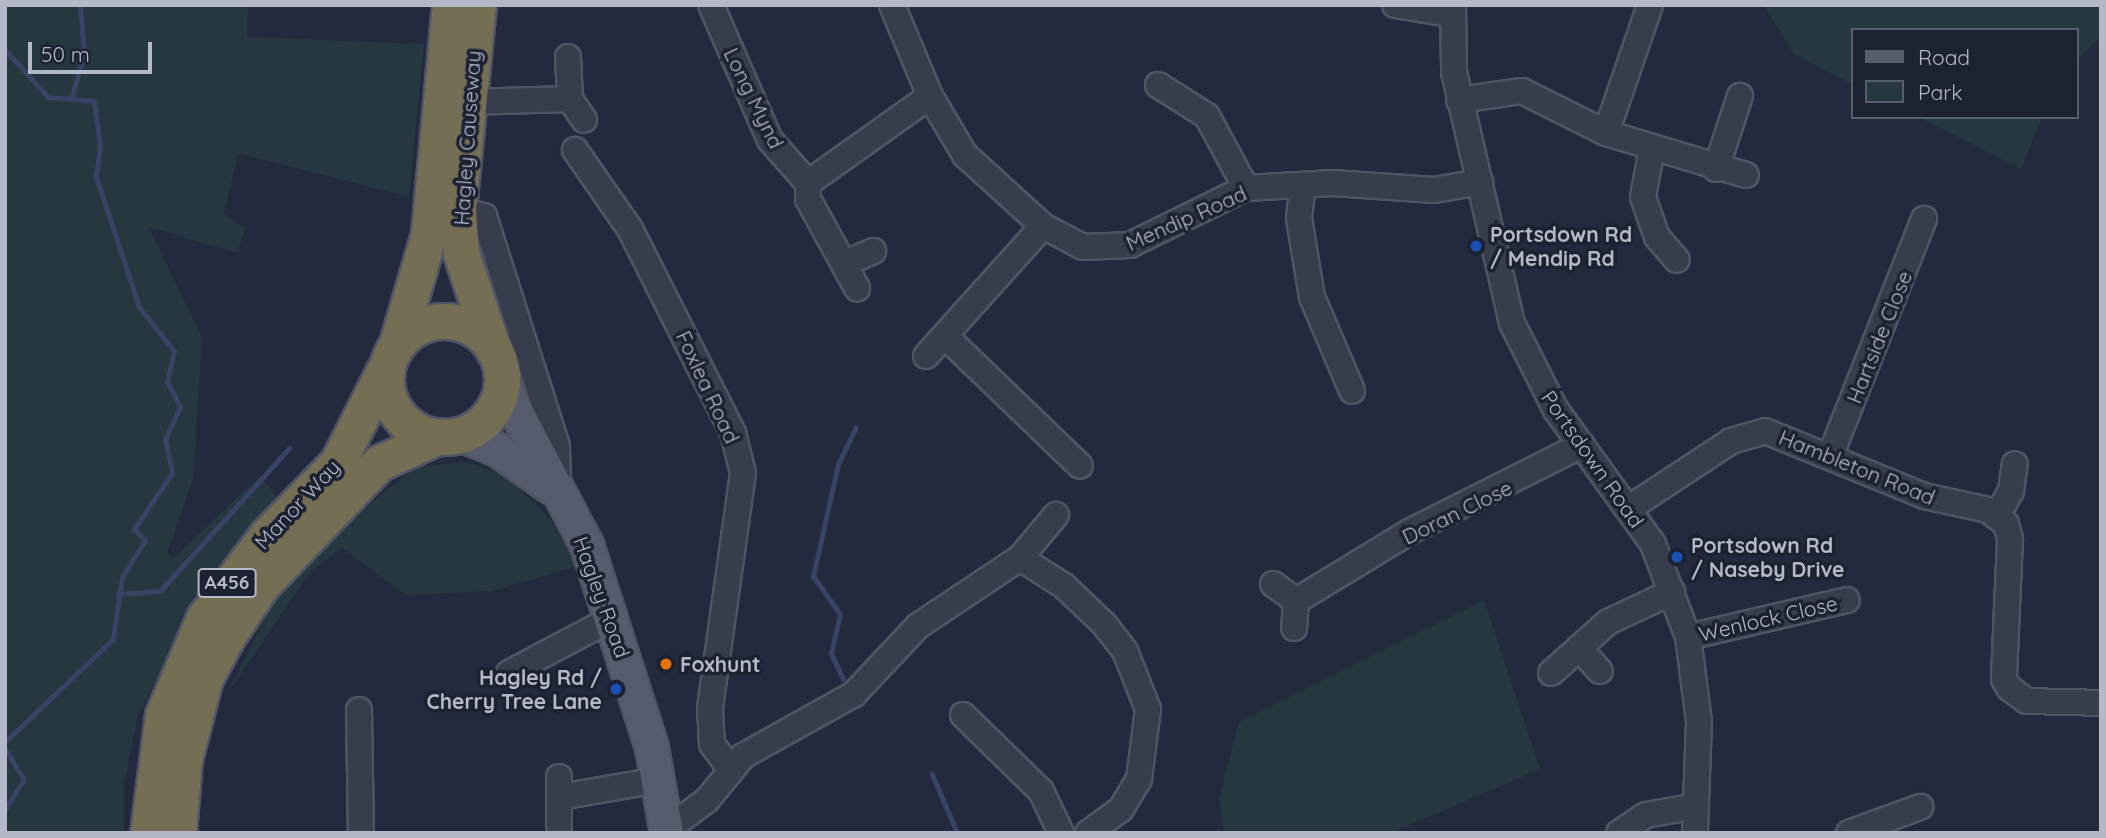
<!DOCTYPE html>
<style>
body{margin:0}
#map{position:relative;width:2106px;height:838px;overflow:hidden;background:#242a3e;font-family:Quicksand,sans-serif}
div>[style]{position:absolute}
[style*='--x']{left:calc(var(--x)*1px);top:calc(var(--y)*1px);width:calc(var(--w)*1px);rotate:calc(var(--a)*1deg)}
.green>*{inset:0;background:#26383f}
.stream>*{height:5px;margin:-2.5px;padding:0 2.5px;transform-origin:2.5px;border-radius:2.5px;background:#384366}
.roads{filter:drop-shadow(2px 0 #505566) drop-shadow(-2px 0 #505566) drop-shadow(0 2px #505566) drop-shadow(0 -2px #505566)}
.minor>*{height:24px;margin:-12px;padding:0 12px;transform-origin:12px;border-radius:12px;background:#383d4e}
.major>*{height:32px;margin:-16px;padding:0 16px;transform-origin:16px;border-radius:16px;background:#565c6e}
.highway>*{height:35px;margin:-17.5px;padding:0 17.5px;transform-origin:17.5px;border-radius:17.5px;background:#746e55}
.highway>.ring{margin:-17.5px;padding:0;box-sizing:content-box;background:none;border:35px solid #746e55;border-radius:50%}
.dots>*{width:19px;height:19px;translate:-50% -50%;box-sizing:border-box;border:4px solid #1d2233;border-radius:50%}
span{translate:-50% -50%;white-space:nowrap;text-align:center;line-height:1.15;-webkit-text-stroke:7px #1d2233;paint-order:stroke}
.shield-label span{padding:2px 5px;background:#1d2233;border:2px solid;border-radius:5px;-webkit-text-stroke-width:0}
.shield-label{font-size:19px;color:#b4b8c9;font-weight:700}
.street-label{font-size:21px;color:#b4b8c9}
.poi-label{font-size:21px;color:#b4b8c9;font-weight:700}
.left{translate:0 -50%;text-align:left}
.right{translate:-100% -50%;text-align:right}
.frame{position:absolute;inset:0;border:7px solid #b4b8c9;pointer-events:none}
.legend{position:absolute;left:1851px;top:28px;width:228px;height:91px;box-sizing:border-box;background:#1d2233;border:2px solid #595e6f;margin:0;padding:9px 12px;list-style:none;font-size:21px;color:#b4b8c9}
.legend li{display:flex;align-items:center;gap:14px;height:35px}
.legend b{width:35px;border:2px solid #595e6f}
.scale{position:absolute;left:28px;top:42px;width:124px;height:32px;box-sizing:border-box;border:4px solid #b4b8c9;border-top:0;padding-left:9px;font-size:21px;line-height:24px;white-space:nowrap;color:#b4b8c9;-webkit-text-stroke:5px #1d2233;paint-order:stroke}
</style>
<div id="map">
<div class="green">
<div style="clip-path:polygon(5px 5px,248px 5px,247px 37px,424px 44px,409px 197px,238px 153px,224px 214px,245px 229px,237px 253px,149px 227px,202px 338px,193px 479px,167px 553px,174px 558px,260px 476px,280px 500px,210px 575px,137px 718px,124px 784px,124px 833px,5px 833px)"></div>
<div style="clip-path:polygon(1764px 5px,2101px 5px,2101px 36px,2076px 61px,2076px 30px,1852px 30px,1852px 84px,1794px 54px)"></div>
<div style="clip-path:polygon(1919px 117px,2042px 117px,2021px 169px)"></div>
<div style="clip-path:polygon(466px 462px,505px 475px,550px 519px,578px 566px,492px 591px,406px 595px,342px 548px,311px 571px,227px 694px,275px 599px,317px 547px,416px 467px)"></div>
<div style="clip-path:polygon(1484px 600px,1540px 769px,1391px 833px,1224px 833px,1219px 799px,1239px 722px)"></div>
</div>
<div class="stream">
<div style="--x:5;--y:50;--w:64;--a:47.5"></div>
<div style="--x:48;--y:97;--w:46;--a:5"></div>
<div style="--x:94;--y:101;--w:46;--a:82.6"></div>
<div style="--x:100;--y:147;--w:30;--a:98"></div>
<div style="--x:96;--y:177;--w:137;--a:71.7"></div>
<div style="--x:139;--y:307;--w:56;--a:51.5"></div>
<div style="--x:174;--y:351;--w:31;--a:103"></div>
<div style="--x:167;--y:381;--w:29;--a:63"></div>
<div style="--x:180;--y:407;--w:35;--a:115"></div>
<div style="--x:165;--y:439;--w:35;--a:78"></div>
<div style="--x:172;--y:473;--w:68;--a:124.2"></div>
<div style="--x:134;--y:529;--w:16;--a:45"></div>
<div style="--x:145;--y:540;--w:44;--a:121.9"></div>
<div style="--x:122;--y:577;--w:63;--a:98.3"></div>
<div style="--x:113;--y:639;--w:149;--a:136.4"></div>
<div style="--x:72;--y:96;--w:45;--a:-74.4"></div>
<div style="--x:84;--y:53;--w:48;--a:-94.8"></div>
<div style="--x:118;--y:594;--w:42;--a:-4.1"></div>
<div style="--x:160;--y:591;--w:193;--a:-47.9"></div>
<div style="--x:843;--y:679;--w:29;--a:-115"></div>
<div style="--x:831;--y:653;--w:40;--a:-77"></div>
<div style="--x:840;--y:614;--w:47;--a:-125.4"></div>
<div style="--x:813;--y:576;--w:115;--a:-77.4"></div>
<div style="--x:838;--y:464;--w:41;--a:-64.1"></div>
<div style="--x:5;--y:749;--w:36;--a:58"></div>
<div style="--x:24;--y:779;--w:36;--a:122"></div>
<div style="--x:932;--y:774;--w:64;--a:67"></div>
</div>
<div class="roads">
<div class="minor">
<div style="--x:711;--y:5;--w:147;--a:66.4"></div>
<div style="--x:770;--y:140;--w:57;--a:48.5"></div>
<div style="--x:808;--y:183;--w:150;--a:-35.5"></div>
<div style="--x:892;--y:5;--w:99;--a:67.3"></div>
<div style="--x:930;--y:96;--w:69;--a:59.3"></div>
<div style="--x:965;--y:155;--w:105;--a:42.3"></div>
<div style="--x:1043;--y:226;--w:45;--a:27.7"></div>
<div style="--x:1083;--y:247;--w:47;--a:-2.4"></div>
<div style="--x:1130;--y:245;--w:129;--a:-26.2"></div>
<div style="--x:1246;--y:188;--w:87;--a:-3.3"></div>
<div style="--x:1333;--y:183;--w:101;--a:4"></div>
<div style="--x:1434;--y:190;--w:47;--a:-9.9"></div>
<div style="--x:1395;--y:5;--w:56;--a:9.3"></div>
<div style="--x:1453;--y:5;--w:67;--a:89.1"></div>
<div style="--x:1454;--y:72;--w:258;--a:77"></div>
<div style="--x:1512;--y:323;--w:97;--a:63.2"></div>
<div style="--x:1556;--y:410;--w:165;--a:54.1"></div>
<div style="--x:1653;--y:544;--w:99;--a:69.4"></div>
<div style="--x:1688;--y:637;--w:86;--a:82.6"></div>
<div style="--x:1699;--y:722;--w:111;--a:92.1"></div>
<div style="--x:1158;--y:85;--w:58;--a:32.3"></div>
<div style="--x:1207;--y:116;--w:82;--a:61.6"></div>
<div style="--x:570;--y:99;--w:25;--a:56"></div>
<div style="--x:1459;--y:100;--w:64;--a:-8.1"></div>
<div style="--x:1522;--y:91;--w:94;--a:26.6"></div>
<div style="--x:1606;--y:133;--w:146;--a:16.7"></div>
<div style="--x:466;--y:102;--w:104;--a:-1.7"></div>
<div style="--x:570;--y:99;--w:42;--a:-92.7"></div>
<div style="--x:1606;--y:133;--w:135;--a:-71"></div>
<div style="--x:1652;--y:148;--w:50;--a:100.4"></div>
<div style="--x:1643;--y:197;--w:42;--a:70.7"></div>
<div style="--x:1657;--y:237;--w:30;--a:49"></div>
<div style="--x:575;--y:150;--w:96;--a:55.2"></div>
<div style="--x:630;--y:229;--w:229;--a:63.2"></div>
<div style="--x:733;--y:433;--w:41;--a:76"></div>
<div style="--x:743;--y:473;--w:237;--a:98"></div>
<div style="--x:710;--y:708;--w:36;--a:87"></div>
<div style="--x:712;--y:744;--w:31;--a:54"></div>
<div style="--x:1716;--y:169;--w:77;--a:-71.8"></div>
<div style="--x:808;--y:183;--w:16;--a:90"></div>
<div style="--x:808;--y:199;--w:102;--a:61.2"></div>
<div style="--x:1303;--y:185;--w:33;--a:97"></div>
<div style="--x:1299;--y:218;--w:80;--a:80.7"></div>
<div style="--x:1312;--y:297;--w:102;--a:66.9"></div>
<div style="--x:458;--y:210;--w:27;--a:13"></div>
<div style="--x:484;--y:216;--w:241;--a:72.4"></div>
<div style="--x:557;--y:446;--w:42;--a:88.6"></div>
<div style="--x:844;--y:264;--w:32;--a:-24"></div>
<div style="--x:945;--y:336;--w:187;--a:43.9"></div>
<div style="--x:926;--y:356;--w:175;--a:-48"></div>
<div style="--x:1831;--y:454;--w:253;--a:-68.4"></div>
<div style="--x:1631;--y:507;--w:120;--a:-33.4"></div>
<div style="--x:1731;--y:441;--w:35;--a:-16"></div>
<div style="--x:1765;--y:431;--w:172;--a:22.2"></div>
<div style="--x:1924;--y:496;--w:66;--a:12.3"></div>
<div style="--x:1988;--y:510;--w:23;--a:38"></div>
<div style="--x:2006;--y:524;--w:16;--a:75"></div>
<div style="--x:2010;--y:539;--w:140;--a:92.5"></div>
<div style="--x:2004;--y:679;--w:10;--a:61"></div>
<div style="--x:2009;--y:688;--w:22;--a:36"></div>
<div style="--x:2027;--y:701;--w:74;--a:1.5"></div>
<div style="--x:1997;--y:516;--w:29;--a:-61"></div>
<div style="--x:2011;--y:491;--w:27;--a:-82"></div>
<div style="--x:1020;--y:558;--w:56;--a:-50.1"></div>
<div style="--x:1273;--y:584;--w:29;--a:36"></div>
<div style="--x:1296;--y:601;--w:27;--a:94"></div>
<div style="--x:1296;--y:601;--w:135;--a:-31.3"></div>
<div style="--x:1411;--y:531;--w:191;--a:-26.7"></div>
<div style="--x:1688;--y:637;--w:163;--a:-13.1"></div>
<div style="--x:1579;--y:648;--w:31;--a:48"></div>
<div style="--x:509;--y:673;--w:115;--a:-27.9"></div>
<div style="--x:1551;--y:673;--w:76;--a:-41.8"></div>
<div style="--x:1608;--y:622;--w:71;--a:-25.1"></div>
<div style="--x:359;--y:710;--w:123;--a:89.1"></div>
<div style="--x:963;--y:715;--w:109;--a:44.3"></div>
<div style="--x:1041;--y:791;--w:47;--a:64.5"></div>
<div style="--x:560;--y:797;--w:99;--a:-9.8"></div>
<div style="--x:559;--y:825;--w:48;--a:-90"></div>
<div style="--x:667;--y:830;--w:50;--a:-36.9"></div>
<div style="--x:707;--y:800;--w:57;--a:-50.7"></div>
<div style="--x:743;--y:756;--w:127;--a:-29.2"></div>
<div style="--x:854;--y:694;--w:93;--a:-46.7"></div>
<div style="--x:918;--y:626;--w:123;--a:-33.7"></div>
<div style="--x:1020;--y:558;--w:52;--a:32.5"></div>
<div style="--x:1064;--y:586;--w:55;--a:43.5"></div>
<div style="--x:1104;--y:624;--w:34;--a:52"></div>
<div style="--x:1125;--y:651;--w:62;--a:68.4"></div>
<div style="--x:1148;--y:709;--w:71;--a:97.3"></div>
<div style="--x:1139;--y:779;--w:35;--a:121"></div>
<div style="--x:1121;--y:809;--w:41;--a:144"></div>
<div style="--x:1619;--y:833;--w:32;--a:-34"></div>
<div style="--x:1646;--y:815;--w:51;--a:-10.2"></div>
<div style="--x:1849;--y:833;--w:76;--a:-20.1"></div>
</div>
<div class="major">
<div style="--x:503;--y:386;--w:180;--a:62.2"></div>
<div style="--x:587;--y:545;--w:213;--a:72.2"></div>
<div style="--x:652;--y:748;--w:86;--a:80"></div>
<div style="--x:458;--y:434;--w:41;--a:21.5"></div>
<div style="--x:496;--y:449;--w:68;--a:34.9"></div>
</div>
<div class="highway">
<div style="--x:478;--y:5;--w:206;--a:95.6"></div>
<div style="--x:458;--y:210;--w:43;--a:86"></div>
<div style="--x:461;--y:253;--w:101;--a:71.6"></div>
<div class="ring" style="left:386px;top:321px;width:81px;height:81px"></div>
<div style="--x:397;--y:344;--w:115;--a:-73.8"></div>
<div style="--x:429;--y:234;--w:230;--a:-84.8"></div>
<div style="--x:148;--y:833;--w:119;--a:-82.8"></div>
<div style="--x:163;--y:715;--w:105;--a:-67.1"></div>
<div style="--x:204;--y:618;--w:104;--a:-52.8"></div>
<div style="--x:267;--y:535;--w:102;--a:-45.8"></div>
<div style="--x:338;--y:462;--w:102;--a:-63.2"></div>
<div style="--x:178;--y:833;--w:74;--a:-85.4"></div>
<div style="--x:184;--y:759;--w:84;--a:-75.5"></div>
<div style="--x:205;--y:678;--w:47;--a:-61.8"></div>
<div style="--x:227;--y:637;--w:61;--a:-56.3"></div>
<div style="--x:261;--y:586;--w:170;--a:-46.2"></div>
<div style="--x:379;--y:463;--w:66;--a:-24.2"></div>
</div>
</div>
<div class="dots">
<div style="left:1476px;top:246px;background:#1a4fb4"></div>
<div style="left:1677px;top:557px;background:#1a4fb4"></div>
<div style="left:666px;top:664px;background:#e8710a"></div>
<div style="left:616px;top:689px;background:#1a4fb4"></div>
</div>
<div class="shield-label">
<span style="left:227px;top:583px">A456</span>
</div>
<div class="street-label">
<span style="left:754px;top:98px;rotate:64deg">Long Mynd</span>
<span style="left:467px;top:138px;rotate:-86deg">Hagley Causeway</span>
<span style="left:1186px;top:218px;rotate:-24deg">Mendip Road</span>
<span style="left:1879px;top:337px;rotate:-68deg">Hartside Close</span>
<span style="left:708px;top:387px;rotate:65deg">Foxlea Road</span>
<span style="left:1593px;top:459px;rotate:55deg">Portsdown Road</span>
<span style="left:1857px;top:467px;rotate:22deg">Hambleton Road</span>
<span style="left:297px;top:504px;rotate:-47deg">Manor Way</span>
<span style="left:1457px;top:512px;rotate:-26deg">Doran Close</span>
<span style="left:602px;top:597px;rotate:70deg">Hagley Road</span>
<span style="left:1768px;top:618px;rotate:-13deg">Wenlock Close</span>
</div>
<div class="poi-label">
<span class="left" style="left:1490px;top:246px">Portsdown Rd<br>/ Mendip Rd</span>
<span class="left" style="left:1691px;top:557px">Portsdown Rd<br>/ Naseby Drive</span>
<span class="left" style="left:680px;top:664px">Foxhunt</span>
<span class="right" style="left:602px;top:689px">Hagley Rd /<br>Cherry Tree Lane</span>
</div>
<div class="frame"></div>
<ul class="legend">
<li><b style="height:9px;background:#565c6e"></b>Road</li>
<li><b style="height:19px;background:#26383f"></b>Park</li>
</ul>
<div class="scale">50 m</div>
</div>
